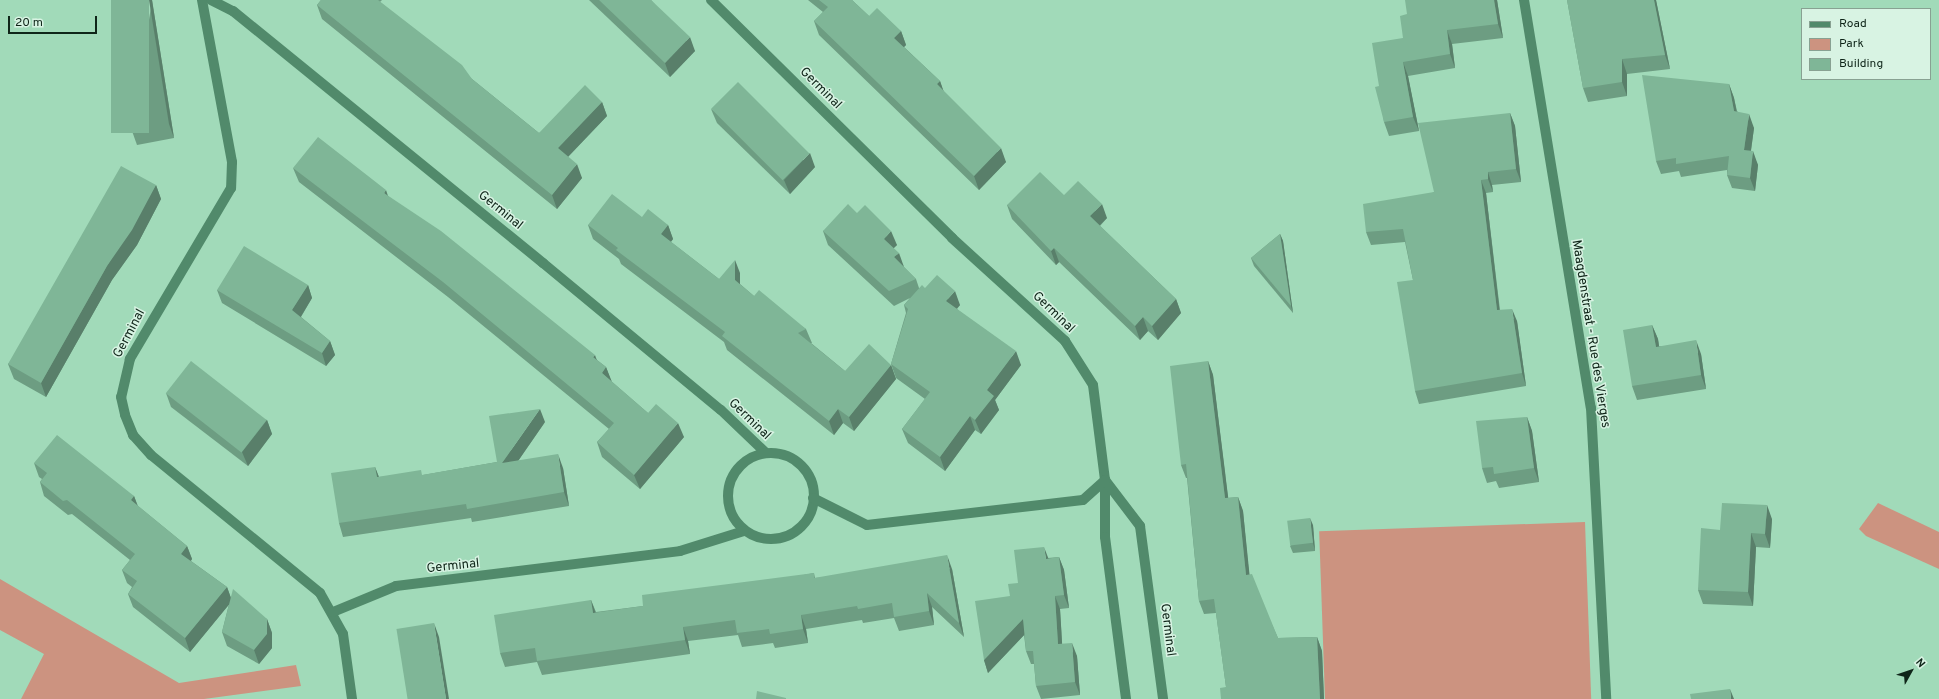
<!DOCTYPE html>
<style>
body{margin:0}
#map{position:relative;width:1939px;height:699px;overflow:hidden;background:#a1dab9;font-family:Overpass,sans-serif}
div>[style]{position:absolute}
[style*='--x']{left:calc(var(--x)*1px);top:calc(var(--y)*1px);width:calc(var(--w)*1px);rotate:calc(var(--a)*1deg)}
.green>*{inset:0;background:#cc9380;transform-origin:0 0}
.minor>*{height:10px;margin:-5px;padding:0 5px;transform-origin:5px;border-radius:5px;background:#518a6b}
.minor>.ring{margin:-5px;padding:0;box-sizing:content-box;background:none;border:10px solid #518a6b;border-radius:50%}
.wall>*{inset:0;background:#6d9d82}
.shaded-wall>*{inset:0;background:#597f6a}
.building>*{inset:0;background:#7fb697;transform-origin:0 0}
span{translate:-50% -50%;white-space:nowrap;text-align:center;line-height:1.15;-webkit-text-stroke:3px #d8f3e3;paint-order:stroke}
.street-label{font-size:13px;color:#0f2519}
.legend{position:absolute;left:1801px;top:8px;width:130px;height:72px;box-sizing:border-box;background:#d8f3e3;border:1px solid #88a192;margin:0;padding:5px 7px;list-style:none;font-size:12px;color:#0f2519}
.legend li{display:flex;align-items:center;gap:8px;height:20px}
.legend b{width:20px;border:1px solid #88a192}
.north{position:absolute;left:1891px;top:651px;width:40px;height:40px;-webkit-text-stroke:3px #d8f3e3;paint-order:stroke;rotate:50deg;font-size:11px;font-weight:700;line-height:16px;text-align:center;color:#0f2519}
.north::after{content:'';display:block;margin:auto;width:14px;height:18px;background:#0f2519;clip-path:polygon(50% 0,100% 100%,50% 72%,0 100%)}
.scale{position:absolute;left:8px;top:16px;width:89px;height:18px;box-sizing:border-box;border:2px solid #0f2519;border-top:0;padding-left:5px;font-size:12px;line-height:14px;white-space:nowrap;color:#0f2519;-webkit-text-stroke:3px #d8f3e3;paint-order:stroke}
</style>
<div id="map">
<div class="green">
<div style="clip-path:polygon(1878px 503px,1939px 532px,1939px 569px,1866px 536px,1859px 529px)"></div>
<div style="left:1585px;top:522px;width:177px;height:266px;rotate:88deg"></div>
<div style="clip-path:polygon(0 579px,179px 683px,296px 665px,301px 686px,204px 699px,21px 699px,44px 654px,0 630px)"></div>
</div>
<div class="minor">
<div style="--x:202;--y:0;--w:165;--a:79.5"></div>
<div style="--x:232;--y:162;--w:26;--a:92"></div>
<div style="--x:231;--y:188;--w:199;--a:120.6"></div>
<div style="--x:130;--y:359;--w:39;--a:103"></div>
<div style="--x:121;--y:397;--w:18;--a:77"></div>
<div style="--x:125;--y:415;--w:22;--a:68"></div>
<div style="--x:133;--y:435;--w:27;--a:48"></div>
<div style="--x:151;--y:455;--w:218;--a:39.2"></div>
<div style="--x:320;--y:593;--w:47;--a:60.7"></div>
<div style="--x:343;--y:634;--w:66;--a:82.1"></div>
<div style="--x:211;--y:0;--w:25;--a:27"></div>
<div style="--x:233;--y:11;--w:400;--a:39.1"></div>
<div style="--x:543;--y:263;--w:231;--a:39.6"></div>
<div style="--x:721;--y:410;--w:61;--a:43.7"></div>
<div style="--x:711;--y:0;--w:339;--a:44.6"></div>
<div style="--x:952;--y:238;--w:153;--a:42.3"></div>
<div style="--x:1065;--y:341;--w:52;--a:57.5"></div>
<div style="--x:1093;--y:385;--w:96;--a:82.8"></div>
<div style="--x:1105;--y:480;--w:57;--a:90"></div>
<div style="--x:1105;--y:537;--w:163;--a:82.6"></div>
<div style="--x:1524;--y:0;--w:413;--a:80.7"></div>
<div style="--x:1591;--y:408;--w:291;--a:87"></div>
<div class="ring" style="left:728px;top:453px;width:76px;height:76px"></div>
<div style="--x:1105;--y:480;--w:58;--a:52.7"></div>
<div style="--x:1140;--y:526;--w:175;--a:82.4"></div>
<div style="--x:813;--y:498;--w:60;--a:26.6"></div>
<div style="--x:867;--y:525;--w:217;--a:-6.6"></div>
<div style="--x:1083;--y:500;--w:30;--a:-42"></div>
<div style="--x:333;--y:612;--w:68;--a:-22.4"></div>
<div style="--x:396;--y:586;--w:286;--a:-7"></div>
<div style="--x:680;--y:551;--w:67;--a:-17.4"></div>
</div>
<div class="wall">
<div style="clip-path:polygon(152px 0,174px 138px,137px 145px,132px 131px)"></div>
<div style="clip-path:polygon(321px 0,382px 0,380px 2px,472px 79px,539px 133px,602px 102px,607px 116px,568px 157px,582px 178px,557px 209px,322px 19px,317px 5px)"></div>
<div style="clip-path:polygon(589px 0,651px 0,695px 51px,670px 77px)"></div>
<div style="clip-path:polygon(808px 0,852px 0,869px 16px,901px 31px,906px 45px,904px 47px,940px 81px,943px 91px,1006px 162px,979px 190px,819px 35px,814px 21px,823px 12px)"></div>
<div style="clip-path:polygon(1497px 0,1503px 38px,1452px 44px,1455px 68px,1408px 76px,1419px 131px,1389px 136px,1384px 122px,1379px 86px,1403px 38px)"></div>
<div style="clip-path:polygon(1567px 0,1656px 0,1670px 69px,1627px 74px,1627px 96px,1588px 102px,1583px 88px)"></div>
<div style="clip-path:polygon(1729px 84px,1734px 98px,1737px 111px,1754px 128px,1751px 151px,1758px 165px,1755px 191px,1732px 188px,1727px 175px,1727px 170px,1681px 177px,1679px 171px,1661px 174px,1656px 161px)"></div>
<div style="clip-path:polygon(711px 109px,815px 167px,790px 194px,717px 123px)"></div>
<div style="clip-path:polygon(1510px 113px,1515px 126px,1521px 182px,1492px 185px,1493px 192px,1486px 193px,1500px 310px,1517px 321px,1526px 386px,1419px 404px,1415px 391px,1413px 280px,1405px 242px,1371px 245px,1366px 232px,1434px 192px)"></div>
<div style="clip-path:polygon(293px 168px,388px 196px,606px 367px,611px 381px,648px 413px,684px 437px,640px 489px,602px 457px,597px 442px,609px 429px,448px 297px,299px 182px)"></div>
<div style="clip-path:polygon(156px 185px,161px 199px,137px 245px,112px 280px,46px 397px,14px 379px,8px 364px)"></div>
<div style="clip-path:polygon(1064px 195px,1107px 218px,1100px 226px,1176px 299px,1181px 313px,1158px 340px,1148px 331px,1140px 340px,1059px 262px,1056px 265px,1012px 219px,1007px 205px)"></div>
<div style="clip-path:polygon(857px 213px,897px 245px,893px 248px,904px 267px,916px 279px,919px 288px,925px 288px,960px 305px,957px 309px,1021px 365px,995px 400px,999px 410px,981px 434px,975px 430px,945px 471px,908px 443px,902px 429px,925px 399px,896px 378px,891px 364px,906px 313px,904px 305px,910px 298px,894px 306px,828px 245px,823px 231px)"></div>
<div style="clip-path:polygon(642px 217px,668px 225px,673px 239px,671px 242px,719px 279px,740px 273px,740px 284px,754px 296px,806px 329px,812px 343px,811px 343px,845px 371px,891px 365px,896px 379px,854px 431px,843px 423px,834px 435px,727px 350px,724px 342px,621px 264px,619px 259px,593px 239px,588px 225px)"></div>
<div style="clip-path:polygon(1280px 234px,1283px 241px,1293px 313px,1254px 266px,1251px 258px)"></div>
<div style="clip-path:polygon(308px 285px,312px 298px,301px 317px,330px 341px,335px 355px,326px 366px,222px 303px,217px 290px)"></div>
<div style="clip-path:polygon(1652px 325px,1658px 339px,1659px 346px,1701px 354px,1706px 389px,1637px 400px,1632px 386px)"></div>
<div style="clip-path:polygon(1208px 361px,1213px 375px,1228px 498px,1238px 497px,1243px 511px,1249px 574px,1278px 638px,1317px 637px,1322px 651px,1324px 699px,1221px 699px,1226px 687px,1216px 613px,1204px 614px,1199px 601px,1187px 478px,1186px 478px,1181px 465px)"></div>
<div style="clip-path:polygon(166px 393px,267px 420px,272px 434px,248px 466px,171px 407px)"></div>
<div style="clip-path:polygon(1527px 417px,1532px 431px,1539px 482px,1499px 488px,1496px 481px,1487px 483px,1482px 468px)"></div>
<div style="clip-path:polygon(545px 422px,518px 461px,563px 468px,569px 506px,472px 522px,471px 518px,343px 537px,339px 523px,375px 467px,379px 477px,423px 475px,497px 462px)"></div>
<div style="clip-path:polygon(34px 463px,134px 496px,138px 506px,187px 546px,192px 559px,191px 561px,227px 587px,231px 598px,267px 619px,272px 633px,272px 648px,259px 664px,227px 646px,222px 632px,229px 604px,190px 652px,133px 607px,128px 594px,132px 587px,127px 583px,122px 570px,130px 560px,72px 514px,68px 515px,44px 496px,40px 482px,42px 479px,39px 477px)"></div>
<div style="clip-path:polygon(1772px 519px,1770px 548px,1756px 547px,1753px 606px,1703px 604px,1698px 590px,1720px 530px)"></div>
<div style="clip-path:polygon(1313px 525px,1315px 551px,1293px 553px,1290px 546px)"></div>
<div style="clip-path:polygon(1059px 557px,1064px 570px,1069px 608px,1060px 609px,1062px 644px,1077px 656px,1080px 695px,1041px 699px,1036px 686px,1034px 664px,1031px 664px,1026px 651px,1024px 635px,988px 673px,984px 660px,1010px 596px,1018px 583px,1048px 558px)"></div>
<div style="clip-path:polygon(952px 569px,964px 637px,932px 607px,934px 625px,899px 631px,894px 618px,863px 623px,862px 620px,806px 629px,808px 643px,775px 648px,773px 643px,742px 647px,738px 635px,688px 641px,690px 654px,542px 675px,537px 662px,505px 667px,500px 653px,591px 600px,596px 612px,643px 606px,814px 573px,815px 578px)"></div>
</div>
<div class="shaded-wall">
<div style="clip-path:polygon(149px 0,152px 0,174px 138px,169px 124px)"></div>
<div style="clip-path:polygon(1494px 0,1497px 0,1503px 38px,1498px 24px)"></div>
<div style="clip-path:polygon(1654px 0,1656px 0,1670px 69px,1665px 55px)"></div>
<div style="clip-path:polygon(1447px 30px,1452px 44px,1455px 68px,1450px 54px)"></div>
<div style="clip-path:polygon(901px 31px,906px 45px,899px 52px,894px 38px)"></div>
<div style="clip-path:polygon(690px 37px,695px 51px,670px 77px,665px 63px)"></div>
<div style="clip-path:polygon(1622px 59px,1627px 74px,1627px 96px,1622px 82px)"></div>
<div style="clip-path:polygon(1403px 62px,1408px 76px,1419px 131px,1413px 117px)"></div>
<div style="clip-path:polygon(940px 81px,945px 95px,937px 84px)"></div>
<div style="clip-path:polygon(1729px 84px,1734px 98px,1739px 124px,1734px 111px)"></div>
<div style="clip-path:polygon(602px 102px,607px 116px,563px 162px,558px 148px)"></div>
<div style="clip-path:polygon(1510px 113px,1515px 126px,1521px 182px,1516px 169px)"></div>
<div style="clip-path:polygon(1749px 114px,1754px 128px,1749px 164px,1744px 150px)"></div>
<div style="clip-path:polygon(1001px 148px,1006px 162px,979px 190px,974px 176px)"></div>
<div style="clip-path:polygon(1753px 151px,1758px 165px,1755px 191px,1750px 178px)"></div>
<div style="clip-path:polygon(810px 153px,815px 167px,790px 194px,784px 180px)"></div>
<div style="clip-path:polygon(577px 164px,582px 178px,557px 209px,552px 195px)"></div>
<div style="clip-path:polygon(1488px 172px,1492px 185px,1493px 192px,1488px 179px)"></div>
<div style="clip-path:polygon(1481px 180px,1486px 193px,1501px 323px,1497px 310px)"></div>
<div style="clip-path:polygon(156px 185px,161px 199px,137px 245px,112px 280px,46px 397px,41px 383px,107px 266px)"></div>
<div style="clip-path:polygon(386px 190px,391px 205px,384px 193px)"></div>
<div style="clip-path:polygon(1102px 204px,1107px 218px,1095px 230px,1090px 216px)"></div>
<div style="clip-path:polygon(668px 225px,673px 239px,666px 248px,661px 234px)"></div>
<div style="clip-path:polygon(891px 231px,897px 245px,889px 253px,884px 239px)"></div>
<div style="clip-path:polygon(1280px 234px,1283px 241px,1293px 313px,1291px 306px)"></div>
<div style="clip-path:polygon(1054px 248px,1059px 262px,1056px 265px,1051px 251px)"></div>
<div style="clip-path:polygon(899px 253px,904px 267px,894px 257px)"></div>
<div style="clip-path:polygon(735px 260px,740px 273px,740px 294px,735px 280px)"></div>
<div style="clip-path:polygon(308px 285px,312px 298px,297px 323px,292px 310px)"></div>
<div style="clip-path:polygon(955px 291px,960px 305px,951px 315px,946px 301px)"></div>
<div style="clip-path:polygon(1176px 299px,1181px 313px,1158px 340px,1152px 326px)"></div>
<div style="clip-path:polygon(1512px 309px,1517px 321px,1526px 386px,1522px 373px)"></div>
<div style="clip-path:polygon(1143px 317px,1148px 331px,1140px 340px,1135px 326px)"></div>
<div style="clip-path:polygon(1652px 325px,1658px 339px,1661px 361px,1656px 347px)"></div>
<div style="clip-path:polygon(1696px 340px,1701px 354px,1706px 389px,1701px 375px)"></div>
<div style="clip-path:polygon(330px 341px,335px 355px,326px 366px,322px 353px)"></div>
<div style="clip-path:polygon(1016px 351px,1021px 365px,995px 400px,999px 410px,981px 434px,975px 420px,987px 390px)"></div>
<div style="clip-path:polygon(595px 355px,600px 369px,593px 357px)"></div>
<div style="clip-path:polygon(1208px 361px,1213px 375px,1230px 512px,1225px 498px)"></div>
<div style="clip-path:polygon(891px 365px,896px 379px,854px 431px,849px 417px)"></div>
<div style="clip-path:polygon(606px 367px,612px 382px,602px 373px)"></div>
<div style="clip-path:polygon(540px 409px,545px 422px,507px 477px,502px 463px)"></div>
<div style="clip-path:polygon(838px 409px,843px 423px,834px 435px,829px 421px)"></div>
<div style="clip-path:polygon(970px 416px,975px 430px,945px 471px,940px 457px)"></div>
<div style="clip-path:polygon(1527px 417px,1532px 431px,1539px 482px,1534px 468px)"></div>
<div style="clip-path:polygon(267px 420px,272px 434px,248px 466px,242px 452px)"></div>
<div style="clip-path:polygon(678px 423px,684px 437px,640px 489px,634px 475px)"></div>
<div style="clip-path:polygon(558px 454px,563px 468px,569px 506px,564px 492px)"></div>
<div style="clip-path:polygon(375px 467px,380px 480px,377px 477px)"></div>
<div style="clip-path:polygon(134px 496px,139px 510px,131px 500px)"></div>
<div style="clip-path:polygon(1238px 497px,1243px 511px,1251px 589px,1246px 575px)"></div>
<div style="clip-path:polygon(1767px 505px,1772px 519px,1770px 548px,1765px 534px)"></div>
<div style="clip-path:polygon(1310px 518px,1313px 525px,1315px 551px,1313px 543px)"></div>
<div style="clip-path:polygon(1751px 533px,1756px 547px,1753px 606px,1748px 592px)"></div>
<div style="clip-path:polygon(187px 546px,192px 559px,186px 567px,181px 554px)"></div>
<div style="clip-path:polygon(1044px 547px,1049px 560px,1046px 559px)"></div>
<div style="clip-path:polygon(947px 555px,952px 569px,964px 637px,959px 623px)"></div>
<div style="clip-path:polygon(1059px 557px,1064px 570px,1069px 608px,1064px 595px)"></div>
<div style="clip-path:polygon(227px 587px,232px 601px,190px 652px,185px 638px)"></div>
<div style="clip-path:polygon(927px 593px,932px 607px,934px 625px,929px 611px)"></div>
<div style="clip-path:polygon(1055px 596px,1060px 609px,1063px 658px,1058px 644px)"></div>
<div style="clip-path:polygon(591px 600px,596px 614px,593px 613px)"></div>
<div style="clip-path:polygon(801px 615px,806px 629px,808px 643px,803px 629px)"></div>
<div style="clip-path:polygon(267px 619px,272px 633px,272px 648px,259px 664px,254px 650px)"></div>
<div style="clip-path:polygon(1023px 619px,1027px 632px,988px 673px,984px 660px)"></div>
<div style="clip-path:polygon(434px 623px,439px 637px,449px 699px,446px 699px)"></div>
<div style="clip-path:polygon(683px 627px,688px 641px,690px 654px,685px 640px)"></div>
<div style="clip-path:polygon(1317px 637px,1322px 651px,1324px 699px,1320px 699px)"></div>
<div style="clip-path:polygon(1072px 643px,1077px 656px,1080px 695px,1075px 682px)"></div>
<div style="clip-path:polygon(1730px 689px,1734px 699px,1731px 699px)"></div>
</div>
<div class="building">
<div style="left:111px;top:0;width:38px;height:133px"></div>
<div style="clip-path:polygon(321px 0,378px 0,462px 65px,472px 79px,539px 133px,585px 85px,602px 102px,558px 148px,577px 164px,552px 195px,317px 5px)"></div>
<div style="clip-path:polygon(599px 0,651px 0,690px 37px,665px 63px)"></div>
<div style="clip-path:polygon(819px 0,852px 0,869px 16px,877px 8px,901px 31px,894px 38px,940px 81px,937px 84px,1001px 148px,974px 176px,814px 21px,828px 7px)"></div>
<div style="clip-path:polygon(1405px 0,1494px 0,1498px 24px,1447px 30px,1450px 54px,1403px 62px,1413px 117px,1384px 122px,1375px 87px,1379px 86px,1372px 43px,1403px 38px,1400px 16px,1407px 14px)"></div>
<div style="clip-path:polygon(1567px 0,1654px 0,1665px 55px,1622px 59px,1622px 82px,1583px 88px)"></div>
<div style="clip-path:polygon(1642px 75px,1729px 84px,1734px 111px,1749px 114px,1744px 150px,1753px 151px,1750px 178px,1727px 175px,1729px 156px,1676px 164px,1676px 158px,1656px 161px)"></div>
<div style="left:738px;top:82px;width:101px;height:38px;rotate:45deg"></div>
<div style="clip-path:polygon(1510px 113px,1516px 169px,1488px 172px,1488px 179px,1481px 180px,1497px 310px,1512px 309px,1522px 373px,1415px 391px,1397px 282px,1413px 280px,1403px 229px,1366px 232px,1363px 204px,1434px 192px,1418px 123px)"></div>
<div style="clip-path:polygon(318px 137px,386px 190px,384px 193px,441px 231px,595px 355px,593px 357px,606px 367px,602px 373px,648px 413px,656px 404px,678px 423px,634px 475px,597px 442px,614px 423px,443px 282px,293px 168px)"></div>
<div style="clip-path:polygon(121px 166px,156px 185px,132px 230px,107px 266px,41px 383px,8px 364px)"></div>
<div style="clip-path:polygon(1040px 172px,1064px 195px,1078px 181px,1102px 204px,1090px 216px,1176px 299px,1152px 326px,1143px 317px,1135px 326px,1054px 248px,1051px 251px,1007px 205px)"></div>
<div style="clip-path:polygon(612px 194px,642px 217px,648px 209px,668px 225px,661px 234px,719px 279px,735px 260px,735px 280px,754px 296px,759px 290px,806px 329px,798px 333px,845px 371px,869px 344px,891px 365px,849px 417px,838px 409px,829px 421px,722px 336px,725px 332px,616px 250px,618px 248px,588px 225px)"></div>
<div style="clip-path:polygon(848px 204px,857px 213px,865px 205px,891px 231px,884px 239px,899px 253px,894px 257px,916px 279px,889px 291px,823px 231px)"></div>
<div style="clip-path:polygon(1280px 234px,1291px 306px,1251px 258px)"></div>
<div style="clip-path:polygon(244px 246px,308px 285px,292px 310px,330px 341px,322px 353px,217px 290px)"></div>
<div style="clip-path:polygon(937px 275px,955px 291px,946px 301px,1016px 351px,987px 390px,994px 396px,975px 420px,970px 416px,940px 457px,902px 429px,930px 392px,891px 364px,908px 309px,904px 305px,922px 285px,925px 288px)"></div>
<div style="clip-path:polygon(1652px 325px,1656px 347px,1696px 340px,1701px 375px,1632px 386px,1623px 330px)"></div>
<div style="left:191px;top:361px;width:96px;height:41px;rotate:38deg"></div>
<div style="clip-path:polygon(1208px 361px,1225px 498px,1238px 497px,1246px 575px,1252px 574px,1278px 638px,1317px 637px,1320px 699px,1221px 699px,1220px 688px,1226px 687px,1214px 599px,1199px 601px,1186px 464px,1181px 465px,1170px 366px)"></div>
<div style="clip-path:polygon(540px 409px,502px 463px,558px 454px,564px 492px,467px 509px,466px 504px,339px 523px,331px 473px,375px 467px,377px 477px,421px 470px,422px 475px,497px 462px,489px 416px)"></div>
<div style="clip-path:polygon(1527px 417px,1534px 468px,1494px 474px,1493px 467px,1482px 468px,1476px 421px)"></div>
<div style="clip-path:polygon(57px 435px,134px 496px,131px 500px,187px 546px,181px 554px,227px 587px,185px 638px,128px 594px,137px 581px,122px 570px,135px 554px,67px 500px,63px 501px,40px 482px,47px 473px,34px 463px)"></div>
<div style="clip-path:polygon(1722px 503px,1767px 505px,1765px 534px,1751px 533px,1748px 592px,1698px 590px,1701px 528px,1720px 530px)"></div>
<div style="left:1310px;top:518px;width:25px;height:23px;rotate:83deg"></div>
<div style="clip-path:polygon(1044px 547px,1046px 559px,1059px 557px,1064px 595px,1055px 596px,1058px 644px,1072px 643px,1075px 682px,1036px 686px,1033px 651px,1026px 651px,1023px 619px,984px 660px,975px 601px,1010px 596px,1008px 584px,1018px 583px,1014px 550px)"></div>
<div style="clip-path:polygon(947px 555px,959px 623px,927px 593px,929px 611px,894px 617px,892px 603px,858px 609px,857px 606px,801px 615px,803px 629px,770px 634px,769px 629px,737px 633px,735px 620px,683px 627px,685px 640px,537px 661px,535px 648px,500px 653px,494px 615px,591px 600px,593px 613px,643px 606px,642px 595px,814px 573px,814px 578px)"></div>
<div style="clip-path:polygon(233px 589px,267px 619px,267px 634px,254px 650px,222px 632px)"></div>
<div style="left:434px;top:623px;width:77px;height:38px;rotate:81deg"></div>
<div style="clip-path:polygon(1730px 689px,1731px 699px,1691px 699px,1690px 694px)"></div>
<div style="clip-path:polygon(757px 691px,786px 698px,786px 699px,756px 699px)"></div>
</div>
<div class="street-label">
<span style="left:820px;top:89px;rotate:45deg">Germinal</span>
<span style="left:500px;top:211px;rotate:39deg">Germinal</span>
<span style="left:1053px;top:313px;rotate:44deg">Germinal</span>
<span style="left:130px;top:334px;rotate:-62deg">Germinal</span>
<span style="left:1590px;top:334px;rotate:81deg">Maagdenstraat - Rue des Vierges</span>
<span style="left:749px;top:420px;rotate:44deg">Germinal</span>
<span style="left:453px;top:567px;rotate:-6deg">Germinal</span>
<span style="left:1167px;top:630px;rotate:83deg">Germinal</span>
</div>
<ul class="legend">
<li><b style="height:5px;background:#518a6b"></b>Road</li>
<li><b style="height:11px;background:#cc9380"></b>Park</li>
<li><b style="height:11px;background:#7fb697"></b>Building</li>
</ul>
<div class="north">N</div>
<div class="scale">20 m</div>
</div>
